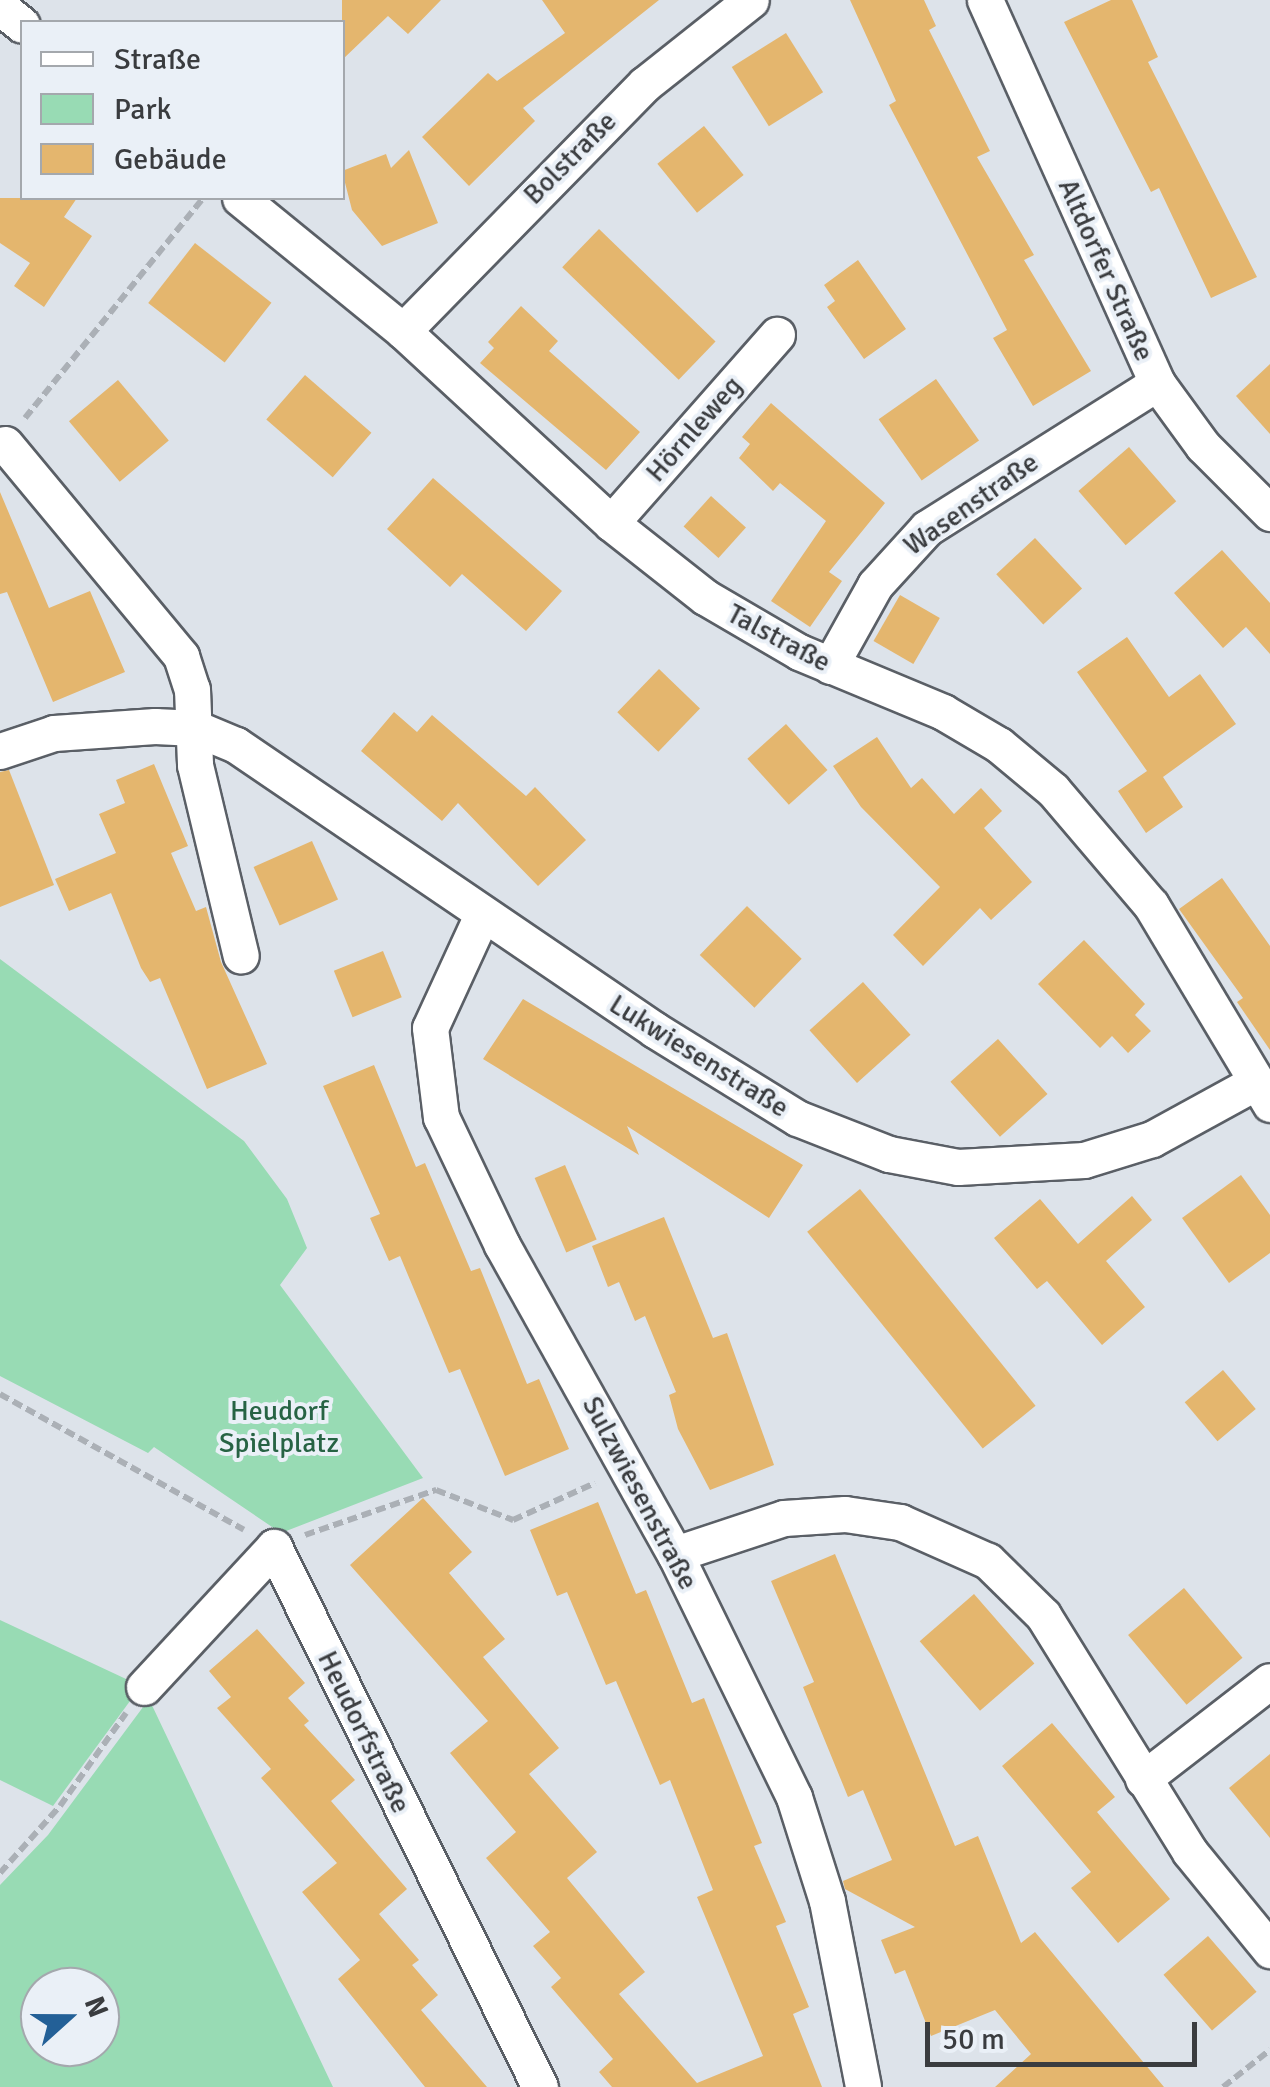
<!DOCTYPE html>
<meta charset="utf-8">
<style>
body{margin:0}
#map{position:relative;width:1270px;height:2087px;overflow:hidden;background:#dde3ea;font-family:Signika,sans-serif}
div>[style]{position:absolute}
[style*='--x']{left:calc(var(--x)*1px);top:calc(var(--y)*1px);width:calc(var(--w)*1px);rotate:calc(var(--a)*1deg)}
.green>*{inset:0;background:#98dbb4}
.building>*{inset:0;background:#e4b66e;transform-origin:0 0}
.path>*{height:6px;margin-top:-3px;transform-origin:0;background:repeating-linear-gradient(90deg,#abb0b6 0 10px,transparent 0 15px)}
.roads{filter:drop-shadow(2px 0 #5a5f66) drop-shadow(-2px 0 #5a5f66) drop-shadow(0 2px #5a5f66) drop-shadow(0 -2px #5a5f66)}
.minor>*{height:35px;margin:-17.5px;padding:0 17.5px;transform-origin:17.5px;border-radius:17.5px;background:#fff}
span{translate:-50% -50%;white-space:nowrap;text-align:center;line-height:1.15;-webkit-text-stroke:8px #eaf0f7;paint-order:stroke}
.street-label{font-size:28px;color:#3a3c3f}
.park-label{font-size:28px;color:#276344}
.legend{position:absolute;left:20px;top:20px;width:325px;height:180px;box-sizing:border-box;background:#eaf0f7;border:2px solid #a4a8ad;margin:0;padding:12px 18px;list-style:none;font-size:30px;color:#3a3c3f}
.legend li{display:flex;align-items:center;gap:20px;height:50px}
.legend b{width:50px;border:2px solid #a4a8ad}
.north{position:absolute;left:20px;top:1967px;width:100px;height:100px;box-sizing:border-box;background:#eaf0f7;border:2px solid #a4a8ad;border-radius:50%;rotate:69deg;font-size:28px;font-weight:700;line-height:40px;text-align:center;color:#3a3c3f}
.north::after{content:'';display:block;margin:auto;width:35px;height:45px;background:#236097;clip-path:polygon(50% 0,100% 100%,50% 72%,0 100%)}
.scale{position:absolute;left:925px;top:2022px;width:272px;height:45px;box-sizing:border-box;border:5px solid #3a3c3f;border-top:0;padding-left:12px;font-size:30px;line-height:35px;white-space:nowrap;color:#3a3c3f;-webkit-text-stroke:8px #eaf0f7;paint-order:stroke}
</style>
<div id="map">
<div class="green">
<div style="clip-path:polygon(0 959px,244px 1141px,287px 1199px,307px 1248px,280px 1285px,423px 1478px,281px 1533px,154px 1447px,148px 1453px,0 1376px)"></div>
<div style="clip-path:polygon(0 1620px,141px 1686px,53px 1806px,0 1780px)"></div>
<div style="clip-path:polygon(evenodd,149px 1699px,333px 2087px,0 2087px,0 1885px,48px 1835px,149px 1699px,40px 1987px,100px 1987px,100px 2047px,40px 2047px,40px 1987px)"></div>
</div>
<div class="building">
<div style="clip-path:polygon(342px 0,441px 0,408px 34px,388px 16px,342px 60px)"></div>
<div style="clip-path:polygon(542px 0,659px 0,523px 108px,535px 121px,469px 186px,422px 137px,488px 73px,497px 81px,565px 33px)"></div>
<div style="clip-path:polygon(850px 0,924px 0,936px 26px,929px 30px,990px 151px,977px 157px,1034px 255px,1024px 260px,1091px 371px,1033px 406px,993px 338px,1007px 330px,889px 105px,896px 101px)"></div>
<div style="clip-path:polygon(1111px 0,1132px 0,1158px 57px,1148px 62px,1257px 277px,1211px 298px,1159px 188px,1151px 192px,1064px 22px)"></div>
<div style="left:786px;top:33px;width:70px;height:64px;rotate:58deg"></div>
<div style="left:704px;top:126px;width:63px;height:60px;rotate:51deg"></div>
<div style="clip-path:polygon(409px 150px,438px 223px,382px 246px,352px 210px,342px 171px,386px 154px,391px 168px)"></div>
<div style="clip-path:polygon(0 198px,77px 198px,64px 217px,92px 236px,44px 307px,14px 286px,30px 263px,0 243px)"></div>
<div style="left:599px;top:229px;width:162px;height:53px;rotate:44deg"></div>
<div style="left:195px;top:243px;width:97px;height:76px;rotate:38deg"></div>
<div style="clip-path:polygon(858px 260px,906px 329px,864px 359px,827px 307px,835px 301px,824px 285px)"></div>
<div style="clip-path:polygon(521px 306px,558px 341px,549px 351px,640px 432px,606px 470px,480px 363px,494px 348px,488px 342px)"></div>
<div style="clip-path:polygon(1270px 364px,1270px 434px,1236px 396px)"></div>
<div style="left:305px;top:375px;width:88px;height:59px;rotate:41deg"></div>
<div style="left:936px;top:379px;width:75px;height:70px;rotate:55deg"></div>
<div style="left:118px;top:380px;width:79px;height:64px;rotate:50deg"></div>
<div style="clip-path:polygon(771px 403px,885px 503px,829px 572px,842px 581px,810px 627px,771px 601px,826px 521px,780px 483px,773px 491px,739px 458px,750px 444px,742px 437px)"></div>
<div style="left:1129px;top:447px;width:72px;height:67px;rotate:49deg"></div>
<div style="clip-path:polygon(433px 478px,562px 591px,526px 631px,462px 574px,450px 587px,387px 529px)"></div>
<div style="clip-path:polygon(0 492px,49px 608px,90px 591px,125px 672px,53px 702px,7px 592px,0 594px)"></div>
<div style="left:711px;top:496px;width:47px;height:41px;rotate:42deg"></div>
<div style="left:1035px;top:538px;width:69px;height:53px;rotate:47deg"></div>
<div style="clip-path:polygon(1222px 550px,1270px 603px,1270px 654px,1246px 627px,1223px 648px,1174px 593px)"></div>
<div style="left:900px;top:595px;width:46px;height:53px;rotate:30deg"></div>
<div style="clip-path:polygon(1127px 637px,1169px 697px,1200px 674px,1236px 724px,1163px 777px,1183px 807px,1146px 833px,1118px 791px,1147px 771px,1077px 672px)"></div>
<div style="left:659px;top:669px;width:57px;height:60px;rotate:44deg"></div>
<div style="clip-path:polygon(394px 712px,417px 732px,432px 715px,526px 796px,535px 787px,586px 840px,538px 886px,458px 803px,442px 821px,361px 751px)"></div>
<div style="left:786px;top:724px;width:62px;height:52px;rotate:48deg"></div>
<div style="clip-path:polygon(877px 737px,911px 788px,922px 778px,954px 814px,981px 788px,1002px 811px,984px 828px,1032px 882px,991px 920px,980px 908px,923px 966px,893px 935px,940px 887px,861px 807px,833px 766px)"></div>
<div style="clip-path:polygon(154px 764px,188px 846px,171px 853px,196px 911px,206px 907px,221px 962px,267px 1064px,207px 1089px,160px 978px,150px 982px,141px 968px,111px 893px,69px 911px,55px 879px,116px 853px,99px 814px,125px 803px,116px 780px)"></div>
<div style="clip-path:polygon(9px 770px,54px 885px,0 907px,0 772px)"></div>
<div style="left:312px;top:841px;width:64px;height:64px;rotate:66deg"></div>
<div style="clip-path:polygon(1222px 878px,1270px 946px,1270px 1050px,1237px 1002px,1243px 998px,1179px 909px)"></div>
<div style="left:747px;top:906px;width:76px;height:68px;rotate:44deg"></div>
<div style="clip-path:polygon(1084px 940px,1145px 1004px,1135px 1015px,1151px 1031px,1128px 1053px,1112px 1036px,1100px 1048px,1038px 984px)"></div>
<div style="left:383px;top:951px;width:50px;height:53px;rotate:68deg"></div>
<div style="left:863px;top:982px;width:71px;height:72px;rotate:48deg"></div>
<div style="clip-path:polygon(523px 999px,803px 1165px,769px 1218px,627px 1126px,639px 1155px,483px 1059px)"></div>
<div style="left:998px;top:1039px;width:74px;height:64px;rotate:48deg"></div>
<div style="clip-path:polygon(374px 1065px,416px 1167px,425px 1163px,471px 1271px,480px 1268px,527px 1384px,539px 1379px,569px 1449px,505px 1476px,460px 1369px,449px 1373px,400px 1256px,389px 1261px,370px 1218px,380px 1214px,323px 1086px)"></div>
<div style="left:565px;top:1165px;width:81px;height:33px;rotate:67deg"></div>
<div style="clip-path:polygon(1241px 1175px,1270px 1215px,1270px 1253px,1229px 1283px,1182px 1218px)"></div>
<div style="left:860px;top:1189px;width:279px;height:68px;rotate:51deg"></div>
<div style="clip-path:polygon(1132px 1196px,1152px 1220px,1106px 1261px,1145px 1307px,1102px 1345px,1047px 1281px,1037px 1289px,994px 1238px,1040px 1199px,1078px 1244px)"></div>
<div style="clip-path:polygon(664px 1217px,713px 1338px,727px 1333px,774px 1465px,710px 1490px,678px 1429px,669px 1395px,676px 1392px,645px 1316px,635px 1321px,619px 1282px,608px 1287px,592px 1246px)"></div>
<div style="left:1223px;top:1370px;width:51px;height:50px;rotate:50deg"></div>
<div style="clip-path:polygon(423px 1498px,472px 1552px,449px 1573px,505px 1639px,483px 1657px,559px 1748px,529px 1774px,597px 1852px,567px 1878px,645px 1972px,619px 1994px,697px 2083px,763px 2056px,697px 1897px,713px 1890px,670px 1780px,660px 1785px,616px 1681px,606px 1685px,567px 1592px,557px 1596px,530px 1530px,598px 1502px,636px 1594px,646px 1590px,692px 1703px,704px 1698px,762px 1843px,754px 1846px,786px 1922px,776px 1926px,809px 2007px,793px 2014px,822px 2087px,612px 2087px,599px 2072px,613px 2059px,551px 1987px,561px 1978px,533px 1946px,550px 1932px,486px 1858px,516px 1832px,450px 1753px,488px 1721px,350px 1565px)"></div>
<div style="clip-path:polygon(835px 1554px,955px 1846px,978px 1836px,1021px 1943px,1035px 1932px,1164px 2087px,995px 2087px,1031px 2054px,995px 2010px,931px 2036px,905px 1970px,895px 1974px,881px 1940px,915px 1927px,845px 1889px,843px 1881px,892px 1860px,863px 1790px,848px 1797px,803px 1687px,814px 1682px,771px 1581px)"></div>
<div style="left:1184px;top:1588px;width:91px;height:73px;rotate:50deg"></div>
<div style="left:974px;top:1594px;width:92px;height:72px;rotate:49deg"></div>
<div style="clip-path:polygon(257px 1629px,305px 1683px,288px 1698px,309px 1721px,304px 1725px,355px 1780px,331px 1801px,407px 1889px,379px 1914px,419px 1960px,412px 1965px,438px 1995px,421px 2010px,487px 2087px,425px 2087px,338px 1979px,360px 1960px,302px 1892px,337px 1863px,261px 1778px,271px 1769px,217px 1708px,231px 1697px,209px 1671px)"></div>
<div style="clip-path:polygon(1052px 1723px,1115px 1797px,1097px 1812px,1170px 1899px,1118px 1943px,1071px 1888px,1091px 1872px,1002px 1766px)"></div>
<div style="clip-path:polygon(1270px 1754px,1270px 1838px,1229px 1788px)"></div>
<div style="left:1208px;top:1936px;width:74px;height:59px;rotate:49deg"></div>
</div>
<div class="path">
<div style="--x:25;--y:418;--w:283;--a:-51"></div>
<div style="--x:0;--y:1394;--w:279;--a:29.1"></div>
<div style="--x:305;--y:1535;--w:139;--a:-19"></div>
<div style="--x:436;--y:1490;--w:83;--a:21.3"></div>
<div style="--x:513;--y:1520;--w:90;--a:-24.3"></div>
<div style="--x:0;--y:1873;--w:90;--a:-48.2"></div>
<div style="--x:60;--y:1806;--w:114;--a:-54.6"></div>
<div style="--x:1223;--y:2087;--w:60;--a:-38.2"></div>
</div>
<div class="roads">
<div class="minor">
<div style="--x:985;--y:0;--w:420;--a:65.8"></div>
<div style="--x:1157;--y:383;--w:78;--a:53.9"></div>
<div style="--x:1203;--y:446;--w:95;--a:45"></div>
<div style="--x:0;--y:7;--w:28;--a:39"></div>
<div style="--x:240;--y:198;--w:210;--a:39.2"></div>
<div style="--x:403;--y:331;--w:283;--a:42.7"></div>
<div style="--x:611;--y:523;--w:120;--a:38.2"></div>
<div style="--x:705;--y:597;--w:109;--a:30.3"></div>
<div style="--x:799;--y:652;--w:156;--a:22.6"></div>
<div style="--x:943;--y:712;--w:65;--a:30.5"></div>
<div style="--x:999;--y:745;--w:70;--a:39.8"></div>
<div style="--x:1053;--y:790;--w:151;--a:49.6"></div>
<div style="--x:1151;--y:905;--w:232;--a:59.1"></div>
<div style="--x:403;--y:331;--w:346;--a:-45.6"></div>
<div style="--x:645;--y:84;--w:135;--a:-38.4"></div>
<div style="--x:5;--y:444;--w:276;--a:50.3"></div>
<div style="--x:181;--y:656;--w:35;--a:72"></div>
<div style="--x:192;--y:689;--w:76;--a:87.7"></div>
<div style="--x:195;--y:765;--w:196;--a:76.5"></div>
<div style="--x:611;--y:523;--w:251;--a:-48.6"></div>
<div style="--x:830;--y:666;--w:93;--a:-60.9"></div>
<div style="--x:875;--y:585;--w:77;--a:-47.6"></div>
<div style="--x:927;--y:528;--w:272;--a:-32.2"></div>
<div style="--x:0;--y:751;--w:57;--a:-18.4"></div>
<div style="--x:54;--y:733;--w:101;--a:-4"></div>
<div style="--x:155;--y:726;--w:40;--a:2.9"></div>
<div style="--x:195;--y:728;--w:44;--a:22.5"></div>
<div style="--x:236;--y:745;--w:507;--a:34.22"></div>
<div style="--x:655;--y:1030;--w:167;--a:31.8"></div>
<div style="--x:797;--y:1118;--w:99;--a:21.4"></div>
<div style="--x:889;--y:1154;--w:70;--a:10.7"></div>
<div style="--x:958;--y:1167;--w:126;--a:-3.2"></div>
<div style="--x:1084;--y:1160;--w:71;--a:-17.2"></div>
<div style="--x:1152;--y:1139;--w:119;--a:-28.7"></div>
<div style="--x:482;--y:915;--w:124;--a:114.7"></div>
<div style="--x:430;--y:1028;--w:90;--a:83"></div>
<div style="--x:441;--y:1117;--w:142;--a:64.5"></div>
<div style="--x:502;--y:1245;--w:354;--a:60.8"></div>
<div style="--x:675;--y:1554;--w:271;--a:63.9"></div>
<div style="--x:794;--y:1797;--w:109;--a:72.4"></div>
<div style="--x:827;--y:1901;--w:189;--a:79"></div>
<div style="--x:675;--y:1554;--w:115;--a:-18.3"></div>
<div style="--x:784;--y:1518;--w:61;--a:-3.8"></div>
<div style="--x:845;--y:1514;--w:56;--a:8.3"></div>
<div style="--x:900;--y:1522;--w:96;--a:23.9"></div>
<div style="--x:988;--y:1561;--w:77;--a:44.5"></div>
<div style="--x:1043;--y:1615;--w:279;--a:58.2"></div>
<div style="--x:1190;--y:1852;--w:127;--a:50.8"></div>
<div style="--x:144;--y:1687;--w:191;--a:-47.1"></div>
<div style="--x:274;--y:1547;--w:602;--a:63.78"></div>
<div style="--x:1143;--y:1779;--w:160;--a:-37.7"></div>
</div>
</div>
<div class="street-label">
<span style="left:570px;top:158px;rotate:-45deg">Bolstraße</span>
<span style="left:1106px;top:270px;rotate:66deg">Altdorfer Straße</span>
<span style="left:694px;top:429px;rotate:-49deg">Hörnleweg</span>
<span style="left:971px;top:504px;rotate:-35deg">Wasenstraße</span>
<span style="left:779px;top:638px;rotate:28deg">Talstraße</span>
<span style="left:699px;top:1056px;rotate:32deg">Lukwiesenstraße</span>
<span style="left:640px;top:1493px;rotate:62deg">Sulzwiesenstraße</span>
<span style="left:364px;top:1732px;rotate:64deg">Heudorfstraße</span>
</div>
<div class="park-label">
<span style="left:279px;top:1427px">Heudorf<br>Spielplatz</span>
</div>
<ul class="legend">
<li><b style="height:12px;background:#fff"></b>Straße</li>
<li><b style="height:28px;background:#98dbb4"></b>Park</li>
<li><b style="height:28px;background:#e4b66e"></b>Gebäude</li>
</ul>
<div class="north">N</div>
<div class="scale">50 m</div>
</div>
